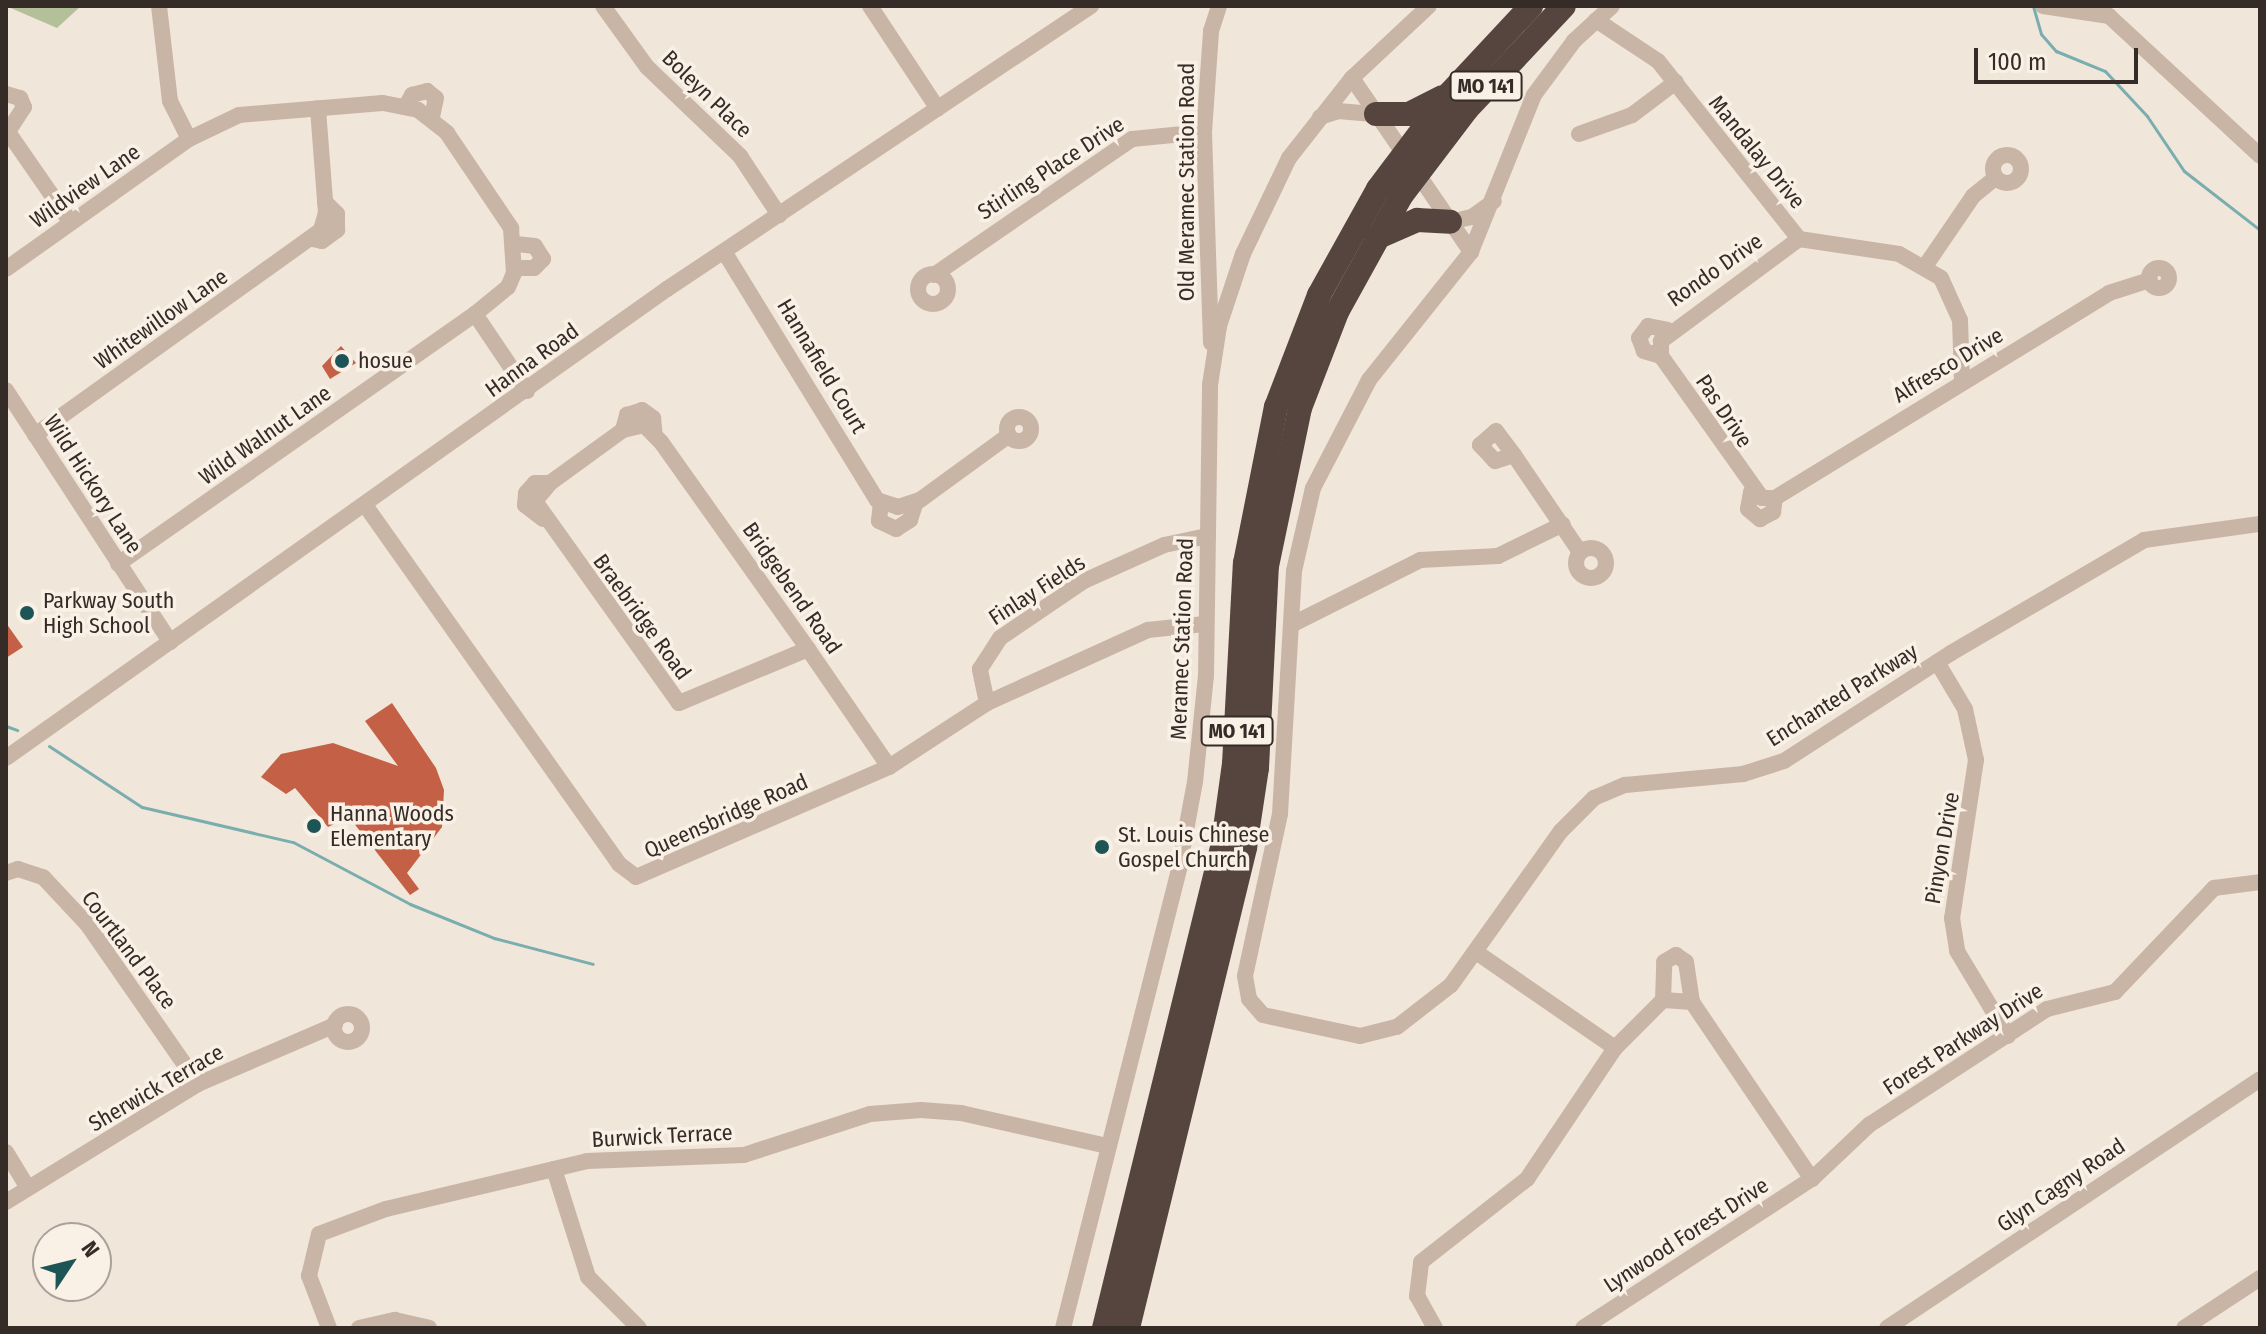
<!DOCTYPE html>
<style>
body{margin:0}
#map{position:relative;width:2266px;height:1334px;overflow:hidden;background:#f1e6da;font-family:"Fira Sans Condensed",sans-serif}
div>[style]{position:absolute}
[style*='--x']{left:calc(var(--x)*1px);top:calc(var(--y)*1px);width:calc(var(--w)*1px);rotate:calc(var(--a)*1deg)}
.green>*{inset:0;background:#b4c09a}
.stream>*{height:3px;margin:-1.5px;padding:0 1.5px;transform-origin:1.5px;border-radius:1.5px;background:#79adae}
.building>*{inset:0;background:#c46045}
.minor>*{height:16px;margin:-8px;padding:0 8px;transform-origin:8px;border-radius:8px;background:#c9b5a6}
.minor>.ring{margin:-8px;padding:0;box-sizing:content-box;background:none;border:16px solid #c9b5a6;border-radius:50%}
.highway>*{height:24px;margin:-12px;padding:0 12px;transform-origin:12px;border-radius:12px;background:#56453e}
.dots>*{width:22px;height:22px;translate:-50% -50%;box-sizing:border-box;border:4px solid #f9f0e6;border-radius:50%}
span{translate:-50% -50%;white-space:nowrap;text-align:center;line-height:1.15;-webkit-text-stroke:7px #f9f0e6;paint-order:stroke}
.shield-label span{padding:2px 6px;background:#f9f0e6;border:2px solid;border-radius:6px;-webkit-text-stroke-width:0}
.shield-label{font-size:20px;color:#352b27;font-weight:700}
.street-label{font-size:22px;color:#352b27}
.poi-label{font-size:22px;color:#352b27}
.left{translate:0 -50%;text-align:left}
.frame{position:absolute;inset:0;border:8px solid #352b27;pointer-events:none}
.north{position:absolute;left:32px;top:1222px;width:80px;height:80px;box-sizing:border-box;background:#f9f0e6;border:2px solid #aba19a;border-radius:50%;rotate:55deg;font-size:22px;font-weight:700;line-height:32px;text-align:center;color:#352b27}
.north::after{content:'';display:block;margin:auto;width:28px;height:36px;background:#1d5456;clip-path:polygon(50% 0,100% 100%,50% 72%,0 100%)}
.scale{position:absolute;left:1974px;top:48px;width:164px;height:36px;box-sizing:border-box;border:4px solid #352b27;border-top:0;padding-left:10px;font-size:24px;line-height:28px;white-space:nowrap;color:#352b27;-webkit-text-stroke:6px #f9f0e6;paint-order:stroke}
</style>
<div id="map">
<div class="green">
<div style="clip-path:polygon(6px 6px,81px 6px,57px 28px)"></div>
</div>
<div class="stream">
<div style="--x:2033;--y:6;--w:29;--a:74"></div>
<div style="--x:2041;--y:34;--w:23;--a:49"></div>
<div style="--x:2056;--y:51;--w:53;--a:22.2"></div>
<div style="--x:2105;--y:71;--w:62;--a:47"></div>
<div style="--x:2147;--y:116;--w:66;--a:56.1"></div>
<div style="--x:2184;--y:171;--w:96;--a:37.8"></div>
<div style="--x:6;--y:726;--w:12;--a:20"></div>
<div style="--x:49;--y:746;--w:111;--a:33.3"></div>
<div style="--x:142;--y:807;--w:155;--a:13.1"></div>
<div style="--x:293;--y:842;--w:132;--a:27.9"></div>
<div style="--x:410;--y:904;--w:91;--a:22"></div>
<div style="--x:494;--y:938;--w:102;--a:14.7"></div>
</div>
<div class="building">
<div style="clip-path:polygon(341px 346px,356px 363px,330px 379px,322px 366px)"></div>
<div style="clip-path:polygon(6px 623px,23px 647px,6px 658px)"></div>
<div style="clip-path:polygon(392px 703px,436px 768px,444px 790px,442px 827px,407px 873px,419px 889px,410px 895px,349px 817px,328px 827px,295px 788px,286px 794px,261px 777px,281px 754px,333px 743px,398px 766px,365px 721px)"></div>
</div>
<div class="minor">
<div style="--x:159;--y:6;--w:96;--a:83.4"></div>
<div style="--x:170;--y:101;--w:42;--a:63.4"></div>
<div style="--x:189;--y:139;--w:55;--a:-25.6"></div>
<div style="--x:239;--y:115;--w:144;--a:-4.8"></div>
<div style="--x:383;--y:103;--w:36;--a:11"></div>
<div style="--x:418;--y:110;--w:37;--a:38"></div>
<div style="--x:447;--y:133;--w:115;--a:56"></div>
<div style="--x:511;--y:228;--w:45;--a:86.2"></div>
<div style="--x:514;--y:273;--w:15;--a:113"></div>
<div style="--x:508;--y:287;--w:43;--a:140.7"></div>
<div style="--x:475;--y:314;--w:93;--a:56"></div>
<div style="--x:603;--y:6;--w:75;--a:54.2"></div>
<div style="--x:647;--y:67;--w:129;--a:43.7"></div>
<div style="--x:740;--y:156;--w:71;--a:56.5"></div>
<div style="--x:870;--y:6;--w:123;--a:56.6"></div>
<div style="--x:1612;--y:6;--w:52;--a:137.4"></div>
<div style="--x:1574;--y:41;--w:67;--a:126.5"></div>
<div style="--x:1534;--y:95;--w:169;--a:111.9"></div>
<div style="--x:1471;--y:252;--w:164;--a:128.6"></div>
<div style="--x:1369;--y:380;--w:122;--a:117.4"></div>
<div style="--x:1313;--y:488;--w:85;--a:102.9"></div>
<div style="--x:1294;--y:571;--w:243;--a:93.3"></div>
<div style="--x:1280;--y:814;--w:166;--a:102.2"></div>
<div style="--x:1245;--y:976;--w:23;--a:80"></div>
<div style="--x:1249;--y:999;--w:21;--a:49"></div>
<div style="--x:1263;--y:1015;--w:99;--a:12.2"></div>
<div style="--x:1360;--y:1036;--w:38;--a:-14"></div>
<div style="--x:1397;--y:1027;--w:68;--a:-37.9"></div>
<div style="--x:1451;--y:985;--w:189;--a:-54.5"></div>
<div style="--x:1561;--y:831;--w:47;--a:-45"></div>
<div style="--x:1594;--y:798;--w:34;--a:-23"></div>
<div style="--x:1625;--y:785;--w:119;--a:-5.3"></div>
<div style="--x:1743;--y:774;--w:43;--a:-17.6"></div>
<div style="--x:1784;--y:761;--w:199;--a:-32.9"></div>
<div style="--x:1951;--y:653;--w:224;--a:-30.3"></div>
<div style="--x:2144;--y:540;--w:117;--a:-7.9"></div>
<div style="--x:2043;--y:6;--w:67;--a:8.6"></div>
<div style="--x:2109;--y:16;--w:206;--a:42.8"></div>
<div style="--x:1596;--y:20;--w:74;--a:33.5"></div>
<div style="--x:1658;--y:61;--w:227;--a:51.6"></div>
<div style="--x:1799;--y:239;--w:101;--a:8.5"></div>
<div style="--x:1899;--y:254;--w:48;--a:29.7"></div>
<div style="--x:1941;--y:278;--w:46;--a:65.7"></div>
<div style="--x:1960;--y:320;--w:61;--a:88.1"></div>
<div style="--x:1352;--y:78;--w:211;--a:55.6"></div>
<div style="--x:6;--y:94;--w:15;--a:16"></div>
<div style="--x:20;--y:98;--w:10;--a:66"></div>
<div style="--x:24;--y:107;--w:30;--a:123"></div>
<div style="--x:406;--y:106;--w:13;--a:-61"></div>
<div style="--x:412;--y:95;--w:16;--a:-15"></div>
<div style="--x:427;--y:91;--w:11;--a:38"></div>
<div style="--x:436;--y:98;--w:19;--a:102"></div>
<div style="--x:1320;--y:117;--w:19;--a:-18"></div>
<div style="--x:1338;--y:111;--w:38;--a:5"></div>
<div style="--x:6;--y:129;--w:114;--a:55.3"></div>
<div style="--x:1579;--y:134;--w:56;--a:-19.7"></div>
<div style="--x:1632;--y:115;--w:55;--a:-36.9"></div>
<div class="ring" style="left:1993px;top:155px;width:12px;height:12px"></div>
<div style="--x:1450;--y:222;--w:23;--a:-13"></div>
<div style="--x:1472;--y:217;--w:27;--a:-36"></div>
<div style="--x:312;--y:239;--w:10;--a:11"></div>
<div style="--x:322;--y:241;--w:19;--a:-36"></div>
<div style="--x:337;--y:230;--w:16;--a:-90"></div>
<div style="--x:337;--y:214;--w:17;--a:-135"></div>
<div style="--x:1799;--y:239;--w:172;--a:143.5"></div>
<div style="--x:1661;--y:341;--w:15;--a:90"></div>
<div style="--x:1661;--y:356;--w:174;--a:54.6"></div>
<div style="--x:1762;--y:498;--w:13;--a:0"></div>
<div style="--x:1775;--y:498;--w:392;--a:-31.5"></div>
<div style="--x:2109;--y:293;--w:43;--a:-17.6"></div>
<div style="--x:725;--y:253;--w:290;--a:58.4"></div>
<div style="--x:877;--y:500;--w:22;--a:18"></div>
<div style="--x:898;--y:507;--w:23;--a:-18"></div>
<div style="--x:920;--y:500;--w:110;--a:-36.1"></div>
<div style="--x:1926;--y:265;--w:83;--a:-55.7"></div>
<div style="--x:1973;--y:196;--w:28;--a:-39"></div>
<div style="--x:514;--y:268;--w:20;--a:0"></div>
<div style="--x:534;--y:268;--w:13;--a:-45"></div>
<div style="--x:543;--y:259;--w:15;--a:-122"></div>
<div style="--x:535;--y:246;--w:20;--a:-174"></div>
<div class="ring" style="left:2149px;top:268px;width:4px;height:4px"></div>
<div style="--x:6;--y:269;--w:224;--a:-35.4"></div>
<div class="ring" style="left:918px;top:274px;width:14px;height:14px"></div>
<div style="--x:934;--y:275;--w:240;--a:-34.5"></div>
<div style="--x:1132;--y:139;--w:72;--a:-5.6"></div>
<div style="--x:1211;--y:343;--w:211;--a:-91.9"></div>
<div style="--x:1204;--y:132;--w:101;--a:-86"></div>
<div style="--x:1211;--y:31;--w:26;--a:-72"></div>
<div style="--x:1661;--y:356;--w:18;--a:-164"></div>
<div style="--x:1644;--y:351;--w:14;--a:-111"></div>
<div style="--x:1639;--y:338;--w:15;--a:-53"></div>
<div style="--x:1648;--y:326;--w:20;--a:11"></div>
<div style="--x:6;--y:390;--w:301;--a:56.9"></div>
<div class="ring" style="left:1007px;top:417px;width:8px;height:8px"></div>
<div style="--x:623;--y:430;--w:16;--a:-75"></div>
<div style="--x:627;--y:415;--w:16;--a:-18"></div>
<div style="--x:642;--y:410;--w:14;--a:36"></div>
<div style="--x:653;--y:418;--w:18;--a:84"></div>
<div style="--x:1496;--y:431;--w:30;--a:53"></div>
<div style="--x:1514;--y:455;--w:20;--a:162"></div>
<div style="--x:1495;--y:461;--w:22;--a:-133"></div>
<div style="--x:1480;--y:445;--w:21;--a:-41"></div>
<div style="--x:35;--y:435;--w:352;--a:-35.6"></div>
<div style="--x:321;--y:230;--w:18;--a:-74"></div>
<div style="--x:326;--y:213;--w:105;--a:-94.4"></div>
<div style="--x:1514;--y:455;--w:117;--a:55.8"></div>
<div style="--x:1751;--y:492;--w:17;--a:100"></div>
<div style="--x:1748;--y:509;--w:16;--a:40"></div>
<div style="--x:1760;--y:519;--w:15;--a:-28"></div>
<div style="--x:1773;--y:512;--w:14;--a:-82"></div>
<div style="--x:881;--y:502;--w:19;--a:96"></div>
<div style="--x:879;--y:521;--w:19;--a:25"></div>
<div style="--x:896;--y:529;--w:17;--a:-33"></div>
<div style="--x:910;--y:520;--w:19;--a:-72"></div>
<div style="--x:365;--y:505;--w:440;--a:54.7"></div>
<div style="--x:619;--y:864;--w:21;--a:37"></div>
<div style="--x:636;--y:877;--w:276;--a:-23.5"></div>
<div style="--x:889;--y:767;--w:117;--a:-33.1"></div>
<div style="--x:987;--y:703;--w:177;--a:-24.4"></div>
<div style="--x:1148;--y:630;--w:57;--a:-6"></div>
<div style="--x:543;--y:519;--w:23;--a:-142"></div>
<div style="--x:525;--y:505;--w:12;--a:-85"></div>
<div style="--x:526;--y:493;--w:13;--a:-48"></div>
<div style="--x:535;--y:483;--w:15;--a:0"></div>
<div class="ring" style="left:1576px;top:548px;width:14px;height:14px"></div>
<div style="--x:118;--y:564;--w:436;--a:-35"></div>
<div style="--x:1291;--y:625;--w:144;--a:-26.7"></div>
<div style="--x:1420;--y:560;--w:78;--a:-2.9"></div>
<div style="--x:1498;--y:556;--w:72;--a:-26.2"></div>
<div style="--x:808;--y:649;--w:140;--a:157.3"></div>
<div style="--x:679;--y:703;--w:248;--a:-125.5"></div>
<div style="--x:535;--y:501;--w:23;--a:-50"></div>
<div style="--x:550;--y:483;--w:90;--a:-36"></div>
<div style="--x:623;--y:430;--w:22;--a:-13"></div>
<div style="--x:644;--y:425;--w:24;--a:45"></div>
<div style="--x:661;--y:442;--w:254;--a:54.6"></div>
<div style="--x:808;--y:649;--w:143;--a:55.5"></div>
<div style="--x:1937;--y:662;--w:55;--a:59.2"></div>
<div style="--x:1965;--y:709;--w:52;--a:77.8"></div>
<div style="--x:1976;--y:760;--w:160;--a:98.6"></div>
<div style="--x:1952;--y:918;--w:33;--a:81"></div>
<div style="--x:1957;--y:951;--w:99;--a:59"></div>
<div style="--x:987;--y:703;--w:35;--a:-102"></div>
<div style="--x:980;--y:669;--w:37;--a:-57"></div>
<div style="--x:1000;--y:638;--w:102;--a:-34.2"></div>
<div style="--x:1084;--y:581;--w:88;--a:-24.2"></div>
<div style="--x:1164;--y:545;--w:45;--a:-11.6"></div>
<div style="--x:6;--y:758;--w:810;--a:-35.36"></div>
<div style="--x:667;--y:289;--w:510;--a:-33.72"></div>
<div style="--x:6;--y:873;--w:13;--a:-18"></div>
<div style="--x:18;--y:869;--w:26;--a:18"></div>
<div style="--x:43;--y:877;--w:64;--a:46.9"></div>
<div style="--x:87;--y:924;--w:195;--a:55.2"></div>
<div style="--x:1476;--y:952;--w:169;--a:34.6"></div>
<div style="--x:1663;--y:1000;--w:38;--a:-88"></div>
<div style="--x:1664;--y:962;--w:14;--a:-30"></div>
<div style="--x:1676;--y:955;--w:12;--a:35"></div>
<div style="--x:1686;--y:962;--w:40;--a:81.5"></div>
<div class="ring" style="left:334px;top:1014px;width:12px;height:12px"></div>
<div style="--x:6;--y:1152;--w:42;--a:58.6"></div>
<div style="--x:554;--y:1169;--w:113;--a:72.5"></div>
<div style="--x:588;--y:1277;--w:72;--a:45"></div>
<div style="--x:6;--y:1202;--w:225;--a:-31.6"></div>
<div style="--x:198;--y:1084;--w:149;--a:-23.3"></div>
<div style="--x:329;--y:1328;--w:56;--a:-111"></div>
<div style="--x:309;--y:1276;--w:43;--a:-76.6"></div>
<div style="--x:319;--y:1234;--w:72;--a:-20.5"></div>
<div style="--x:386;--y:1209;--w:207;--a:-13.4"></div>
<div style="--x:587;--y:1161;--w:157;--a:-2.2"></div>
<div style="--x:744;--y:1155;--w:133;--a:-18"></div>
<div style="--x:870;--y:1114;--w:51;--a:-4.5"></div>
<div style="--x:921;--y:1110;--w:40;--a:4.3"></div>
<div style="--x:961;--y:1113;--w:151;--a:12.7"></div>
<div style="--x:359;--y:1328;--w:37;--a:-13"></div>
<div style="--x:395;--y:1320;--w:35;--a:13"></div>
<div style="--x:1063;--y:1328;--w:474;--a:-75.8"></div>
<div style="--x:1179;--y:868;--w:87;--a:-79.5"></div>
<div style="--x:1195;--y:782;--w:107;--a:-84.1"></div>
<div style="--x:1206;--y:676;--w:291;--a:-89.2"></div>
<div style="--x:1210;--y:385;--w:60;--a:-81.3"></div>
<div style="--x:1219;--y:326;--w:76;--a:-71.6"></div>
<div style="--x:1243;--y:254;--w:106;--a:-64.4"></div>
<div style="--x:1289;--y:158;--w:102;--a:-51.8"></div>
<div style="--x:1352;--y:78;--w:105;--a:-43.1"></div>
<div style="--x:1435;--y:1328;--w:37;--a:-119"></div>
<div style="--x:1417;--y:1296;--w:34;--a:-83"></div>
<div style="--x:1421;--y:1262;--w:135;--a:-38.1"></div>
<div style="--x:1527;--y:1179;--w:158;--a:-56.1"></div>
<div style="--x:1615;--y:1048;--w:68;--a:-45"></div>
<div style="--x:1663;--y:1000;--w:29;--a:4"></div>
<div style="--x:1692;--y:1002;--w:214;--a:55.9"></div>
<div style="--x:1583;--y:1328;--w:273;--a:-33.1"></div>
<div style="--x:1812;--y:1179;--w:79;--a:-43.5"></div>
<div style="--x:1869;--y:1125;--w:212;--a:-33.1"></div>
<div style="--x:2047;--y:1009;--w:70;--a:-14"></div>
<div style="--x:2115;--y:992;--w:144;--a:-46.4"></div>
<div style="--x:2214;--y:888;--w:46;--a:-7.4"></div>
<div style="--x:1887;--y:1328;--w:448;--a:-33.7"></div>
<div style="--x:2184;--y:1328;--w:91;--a:-33.3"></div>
</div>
<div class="highway">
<div style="--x:1376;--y:114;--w:33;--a:0"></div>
<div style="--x:1409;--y:114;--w:36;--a:-27"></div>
<div style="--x:1376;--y:238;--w:45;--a:-23.7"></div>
<div style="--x:1417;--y:220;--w:33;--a:3"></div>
<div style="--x:1104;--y:1328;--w:499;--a:-76.2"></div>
<div style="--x:1223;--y:843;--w:80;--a:-82.1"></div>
<div style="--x:1234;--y:764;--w:201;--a:-86.9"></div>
<div style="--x:1245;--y:563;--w:159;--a:-78.8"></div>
<div style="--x:1276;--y:407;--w:120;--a:-69"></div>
<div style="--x:1319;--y:295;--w:121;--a:-60.9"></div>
<div style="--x:1378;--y:189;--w:120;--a:-53.1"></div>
<div style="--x:1450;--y:93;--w:119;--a:-47"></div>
<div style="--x:1128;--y:1328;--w:495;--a:-76.3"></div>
<div style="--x:1245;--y:847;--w:80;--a:-81.4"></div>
<div style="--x:1257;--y:768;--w:202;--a:-87.2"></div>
<div style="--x:1267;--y:566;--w:161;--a:-78.2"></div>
<div style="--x:1300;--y:408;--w:103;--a:-68.9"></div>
<div style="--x:1337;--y:312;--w:132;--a:-61.1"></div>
<div style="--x:1401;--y:196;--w:109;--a:-52.8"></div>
<div style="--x:1467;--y:109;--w:141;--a:-46.7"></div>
</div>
<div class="dots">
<div style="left:342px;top:361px;background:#1d5456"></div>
<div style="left:27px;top:613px;background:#1d5456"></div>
<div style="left:314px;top:826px;background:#1d5456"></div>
<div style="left:1102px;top:847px;background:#1d5456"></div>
</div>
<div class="shield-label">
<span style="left:1486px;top:86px">MO 141</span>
<span style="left:1237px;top:731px">MO 141</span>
</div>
<div class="street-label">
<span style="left:707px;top:94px;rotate:44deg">Boleyn Place</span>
<span style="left:1757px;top:152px;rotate:51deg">Mandalay Drive</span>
<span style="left:1051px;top:168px;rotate:-33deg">Stirling Place Drive</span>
<span style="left:1187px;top:182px;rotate:-90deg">Old Meramec Station Road</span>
<span style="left:85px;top:186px;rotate:-35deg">Wildview Lane</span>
<span style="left:1715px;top:270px;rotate:-35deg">Rondo Drive</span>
<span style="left:161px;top:319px;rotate:-35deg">Whitewillow Lane</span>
<span style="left:532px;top:360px;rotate:-36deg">Hanna Road</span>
<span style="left:1948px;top:365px;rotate:-31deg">Alfresco Drive</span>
<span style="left:822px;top:366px;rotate:59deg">Hannafield Court</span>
<span style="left:1724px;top:411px;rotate:56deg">Pas Drive</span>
<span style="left:265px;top:435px;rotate:-35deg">Wild Walnut Lane</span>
<span style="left:93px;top:484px;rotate:57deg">Wild Hickory Lane</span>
<span style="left:792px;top:588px;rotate:55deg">Bridgebend Road</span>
<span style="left:1037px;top:590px;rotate:-33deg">Finlay Fields</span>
<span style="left:642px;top:617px;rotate:54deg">Braebridge Road</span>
<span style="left:1182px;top:639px;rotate:-88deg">Meramec Station Road</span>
<span style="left:1842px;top:695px;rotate:-32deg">Enchanted Parkway</span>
<span style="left:726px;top:816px;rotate:-24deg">Queensbridge Road</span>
<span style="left:1942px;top:848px;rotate:-80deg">Pinyon Drive</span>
<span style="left:129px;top:950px;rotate:53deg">Courtland Place</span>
<span style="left:1963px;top:1039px;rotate:-33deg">Forest Parkway Drive</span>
<span style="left:156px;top:1088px;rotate:-30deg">Sherwick Terrace</span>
<span style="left:662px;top:1136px;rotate:-3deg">Burwick Terrace</span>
<span style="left:2061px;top:1185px;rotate:-34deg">Glyn Cagny Road</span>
<span style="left:1686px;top:1235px;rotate:-33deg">Lynwood Forest Drive</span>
</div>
<div class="poi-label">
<span class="left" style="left:358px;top:361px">hosue</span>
<span class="left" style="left:43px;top:613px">Parkway South<br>High School</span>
<span class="left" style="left:330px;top:826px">Hanna Woods<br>Elementary</span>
<span class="left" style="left:1118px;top:847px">St. Louis Chinese<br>Gospel Church</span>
</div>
<div class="frame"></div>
<div class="north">N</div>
<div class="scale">100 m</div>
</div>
